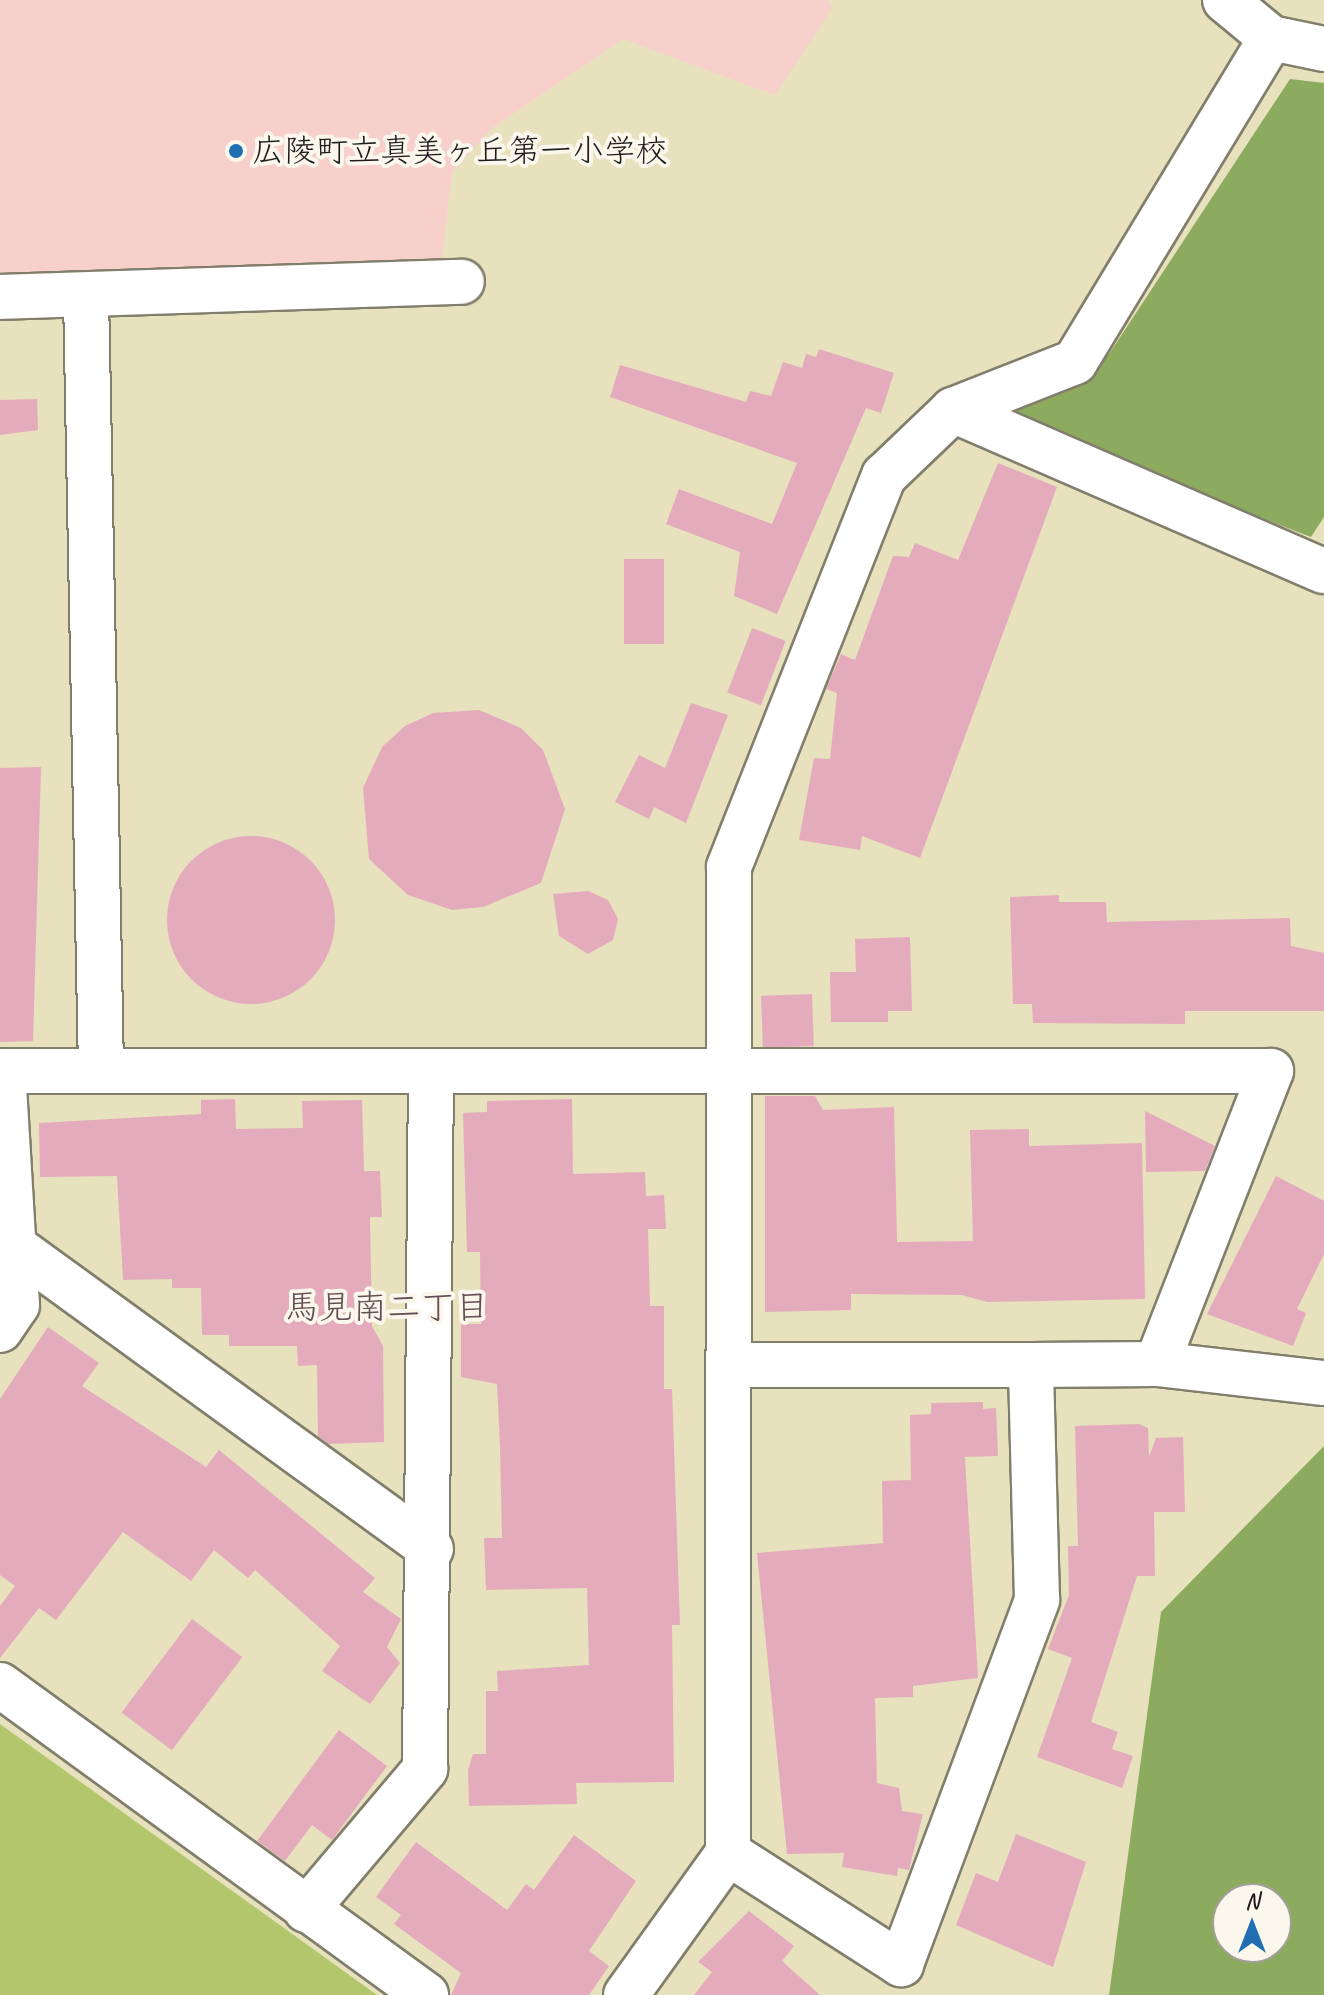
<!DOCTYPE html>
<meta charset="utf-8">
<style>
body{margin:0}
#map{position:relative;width:1324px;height:1995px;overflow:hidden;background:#e7e1bd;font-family:Caveat,"Klee One",sans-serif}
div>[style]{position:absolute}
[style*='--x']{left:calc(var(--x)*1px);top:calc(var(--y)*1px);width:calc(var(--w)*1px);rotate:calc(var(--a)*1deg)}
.built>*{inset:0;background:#f7d0cb}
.green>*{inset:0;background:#b2c66b}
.forest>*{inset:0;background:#8dab5f}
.building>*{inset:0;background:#e4abbd;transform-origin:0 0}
.round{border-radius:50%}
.roads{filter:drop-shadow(2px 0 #827e6c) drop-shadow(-2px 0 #827e6c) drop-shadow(0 2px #827e6c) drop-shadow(0 -2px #827e6c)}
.minor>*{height:44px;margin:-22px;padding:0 22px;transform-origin:22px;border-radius:22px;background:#fff}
.dots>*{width:22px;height:22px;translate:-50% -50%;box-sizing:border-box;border:4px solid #fbf7ec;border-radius:50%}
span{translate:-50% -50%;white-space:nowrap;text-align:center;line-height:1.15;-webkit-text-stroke:8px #fbf7ec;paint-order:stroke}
.poi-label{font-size:32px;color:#1c1c1c}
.left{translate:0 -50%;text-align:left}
.neighbourhood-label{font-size:34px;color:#624e54}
.north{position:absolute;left:1212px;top:1883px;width:80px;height:80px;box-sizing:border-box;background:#fbf7ec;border:2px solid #a29f99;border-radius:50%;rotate:0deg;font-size:22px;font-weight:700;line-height:32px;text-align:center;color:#1c1c1c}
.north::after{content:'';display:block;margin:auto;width:28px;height:36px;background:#1f6fb2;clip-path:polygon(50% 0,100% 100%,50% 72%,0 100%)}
</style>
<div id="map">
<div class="built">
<div style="clip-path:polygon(0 0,827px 0,832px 8px,775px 95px,623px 39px,492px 128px,452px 172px,441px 266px,0 277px)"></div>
</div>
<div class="green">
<div style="clip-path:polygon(0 1724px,377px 1995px,0 1995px)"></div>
</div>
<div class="forest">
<div style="clip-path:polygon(1290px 79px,1324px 83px,1324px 517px,1311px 537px,1008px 420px,1017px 400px,1109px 354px)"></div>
<div style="clip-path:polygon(evenodd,1324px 1446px,1324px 1995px,1109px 1995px,1161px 1612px,1324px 1446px,1276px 1899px,1276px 1947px,1228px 1947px,1228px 1899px,1276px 1899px)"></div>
</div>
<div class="building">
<div style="clip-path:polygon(819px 349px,894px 373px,881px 413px,866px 408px,777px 614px,734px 596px,740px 552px,666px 524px,679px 489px,772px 524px,797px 463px,610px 397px,620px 365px,746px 402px,750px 391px,771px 396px,783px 362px,802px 368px,806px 354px,816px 357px)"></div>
<div style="clip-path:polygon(37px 399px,38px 430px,0 435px,0 400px)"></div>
<div style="clip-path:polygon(998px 463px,1057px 487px,920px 858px,862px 836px,860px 850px,799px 840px,814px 758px,830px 759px,837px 693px,826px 689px,841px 654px,855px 660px,893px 556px,909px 557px,915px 543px,958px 560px)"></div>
<div style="left:624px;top:559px;width:40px;height:85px"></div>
<div style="left:752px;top:628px;width:36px;height:69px;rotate:21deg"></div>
<div style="clip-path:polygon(691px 703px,728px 715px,686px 823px,654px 807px,649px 819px,615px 802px,639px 755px,665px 768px)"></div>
<div style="clip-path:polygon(479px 710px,521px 728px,543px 750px,565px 809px,541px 883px,483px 907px,452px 910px,408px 895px,369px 859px,363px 788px,382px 747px,405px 726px,433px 713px)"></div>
<div style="clip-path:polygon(41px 767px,33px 1041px,0 1042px,0 768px)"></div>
<div class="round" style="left:167px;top:836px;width:168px;height:168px"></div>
<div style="clip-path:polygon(588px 891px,608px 900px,618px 919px,613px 940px,588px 954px,559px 936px,553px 894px)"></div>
<div style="clip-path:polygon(1059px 895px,1059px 902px,1106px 902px,1107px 922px,1290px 918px,1291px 946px,1324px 953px,1324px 1011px,1185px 1011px,1185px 1024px,1033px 1023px,1032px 1004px,1013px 1004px,1010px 897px)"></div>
<div style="clip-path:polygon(910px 937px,912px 1011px,888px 1011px,888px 1022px,831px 1022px,830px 972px,856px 972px,855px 939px)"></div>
<div style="left:812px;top:994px;width:52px;height:51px;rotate:88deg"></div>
<div style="clip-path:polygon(765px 1096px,815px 1096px,823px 1110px,894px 1107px,897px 1242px,973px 1241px,970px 1130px,1029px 1129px,1029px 1146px,1142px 1143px,1145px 1299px,987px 1302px,962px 1295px,851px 1294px,851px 1310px,765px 1312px)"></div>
<div style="clip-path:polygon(235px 1099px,236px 1129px,303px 1128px,302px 1101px,362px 1100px,364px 1171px,380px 1171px,382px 1217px,370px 1217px,372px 1326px,383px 1346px,384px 1442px,328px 1444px,318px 1436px,317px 1365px,298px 1366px,297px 1346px,229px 1346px,229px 1335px,202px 1335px,201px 1288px,172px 1288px,172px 1279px,123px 1280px,117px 1176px,40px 1177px,39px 1123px,201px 1114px,201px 1100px)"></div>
<div style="clip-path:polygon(572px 1099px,573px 1174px,645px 1172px,646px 1196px,664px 1195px,666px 1229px,648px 1229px,650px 1306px,664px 1306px,664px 1389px,672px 1389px,680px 1625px,672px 1625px,674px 1782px,576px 1783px,577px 1804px,469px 1806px,468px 1770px,473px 1754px,486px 1754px,486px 1691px,498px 1691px,497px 1671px,589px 1665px,587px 1588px,486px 1590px,484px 1538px,502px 1538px,500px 1447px,497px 1384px,461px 1377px,461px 1324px,481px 1324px,480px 1252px,467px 1252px,463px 1113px,487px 1112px,487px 1101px)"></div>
<div style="clip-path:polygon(1145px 1111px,1215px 1146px,1205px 1171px,1146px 1172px)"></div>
<div style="clip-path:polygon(1276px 1176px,1324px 1201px,1324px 1254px,1297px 1309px,1306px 1313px,1293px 1346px,1207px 1314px)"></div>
<div style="clip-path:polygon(48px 1327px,99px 1363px,82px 1386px,206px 1467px,219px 1450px,375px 1578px,363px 1592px,401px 1619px,387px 1647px,400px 1663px,370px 1704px,322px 1671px,340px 1646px,255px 1570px,248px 1578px,214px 1550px,191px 1581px,123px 1532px,56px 1620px,39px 1608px,0 1658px,0 1606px,15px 1586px,0 1575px,0 1399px)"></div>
<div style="clip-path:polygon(983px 1402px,983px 1409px,996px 1408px,998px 1456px,965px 1457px,978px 1678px,913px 1686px,913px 1697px,875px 1698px,877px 1783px,899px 1788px,902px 1811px,923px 1814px,909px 1870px,898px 1868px,897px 1876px,842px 1867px,844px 1853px,787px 1854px,757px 1553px,883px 1543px,882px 1481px,911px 1480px,910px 1415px,931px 1414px,931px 1403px)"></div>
<div style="clip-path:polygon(1139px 1424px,1148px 1428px,1149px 1457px,1156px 1438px,1183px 1437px,1185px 1512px,1154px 1512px,1155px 1576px,1137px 1576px,1091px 1722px,1118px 1732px,1112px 1749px,1133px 1756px,1122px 1788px,1037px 1757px,1072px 1658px,1048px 1649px,1069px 1595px,1068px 1546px,1078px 1546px,1075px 1426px)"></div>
<div style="left:192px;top:1619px;width:63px;height:117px;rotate:37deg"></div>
<div style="clip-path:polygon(339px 1730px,387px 1766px,332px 1840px,312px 1825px,285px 1861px,257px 1841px)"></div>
<div style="clip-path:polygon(1016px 1834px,1086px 1862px,1053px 1967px,956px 1925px,976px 1873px,998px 1882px)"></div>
<div style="clip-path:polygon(574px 1835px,636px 1881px,589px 1951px,609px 1966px,589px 1995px,451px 1995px,461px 1973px,394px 1924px,401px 1915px,376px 1897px,416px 1842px,507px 1910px,526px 1884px,534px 1890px)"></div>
<div style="clip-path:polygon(749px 1911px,794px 1946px,782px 1961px,820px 1995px,694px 1995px,712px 1972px,698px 1962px)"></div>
</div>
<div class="roads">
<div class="minor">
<div style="--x:1225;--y:0;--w:60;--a:39.6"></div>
<div style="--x:1271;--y:38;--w:54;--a:11.7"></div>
<div style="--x:86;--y:295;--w:773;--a:88.89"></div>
<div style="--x:0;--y:297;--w:462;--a:-1.9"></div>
<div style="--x:953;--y:410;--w:404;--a:23.5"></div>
<div style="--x:0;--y:1071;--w:1271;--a:0"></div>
<div style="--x:1271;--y:1071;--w:314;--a:111.3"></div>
<div style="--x:0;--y:1247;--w:15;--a:0"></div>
<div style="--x:15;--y:1247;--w:514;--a:35.98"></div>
<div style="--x:0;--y:1330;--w:30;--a:-56"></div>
<div style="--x:17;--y:1305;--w:234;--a:-93.4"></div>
<div style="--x:731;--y:1365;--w:300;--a:0"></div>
<div style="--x:0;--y:1685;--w:527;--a:36.04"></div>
<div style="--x:728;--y:1853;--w:986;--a:-89.94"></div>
<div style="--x:729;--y:867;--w:421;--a:-68.4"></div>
<div style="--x:884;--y:476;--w:95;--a:-43.7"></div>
<div style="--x:953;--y:410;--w:131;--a:-21.5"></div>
<div style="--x:1075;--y:362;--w:379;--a:-58.8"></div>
<div style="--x:306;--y:1910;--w:185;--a:-49.8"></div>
<div style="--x:425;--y:1769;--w:698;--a:-89.51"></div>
<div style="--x:626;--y:1995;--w:175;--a:-54.3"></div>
<div style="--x:728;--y:1853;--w:206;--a:32.7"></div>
<div style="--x:901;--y:1964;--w:389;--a:-69.5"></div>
<div style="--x:1037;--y:1600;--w:235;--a:-91.5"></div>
<div style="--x:1031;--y:1365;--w:126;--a:-0.5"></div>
<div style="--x:1157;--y:1364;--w:168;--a:6.5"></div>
</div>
</div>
<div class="dots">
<div style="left:236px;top:151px;background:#1f6fb2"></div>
</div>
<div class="poi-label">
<span class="left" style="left:252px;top:151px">広陵町立真美ヶ丘第一小学校</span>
</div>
<div class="neighbourhood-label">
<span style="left:387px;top:1307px">馬見南二丁目</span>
</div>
<div class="north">N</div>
</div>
